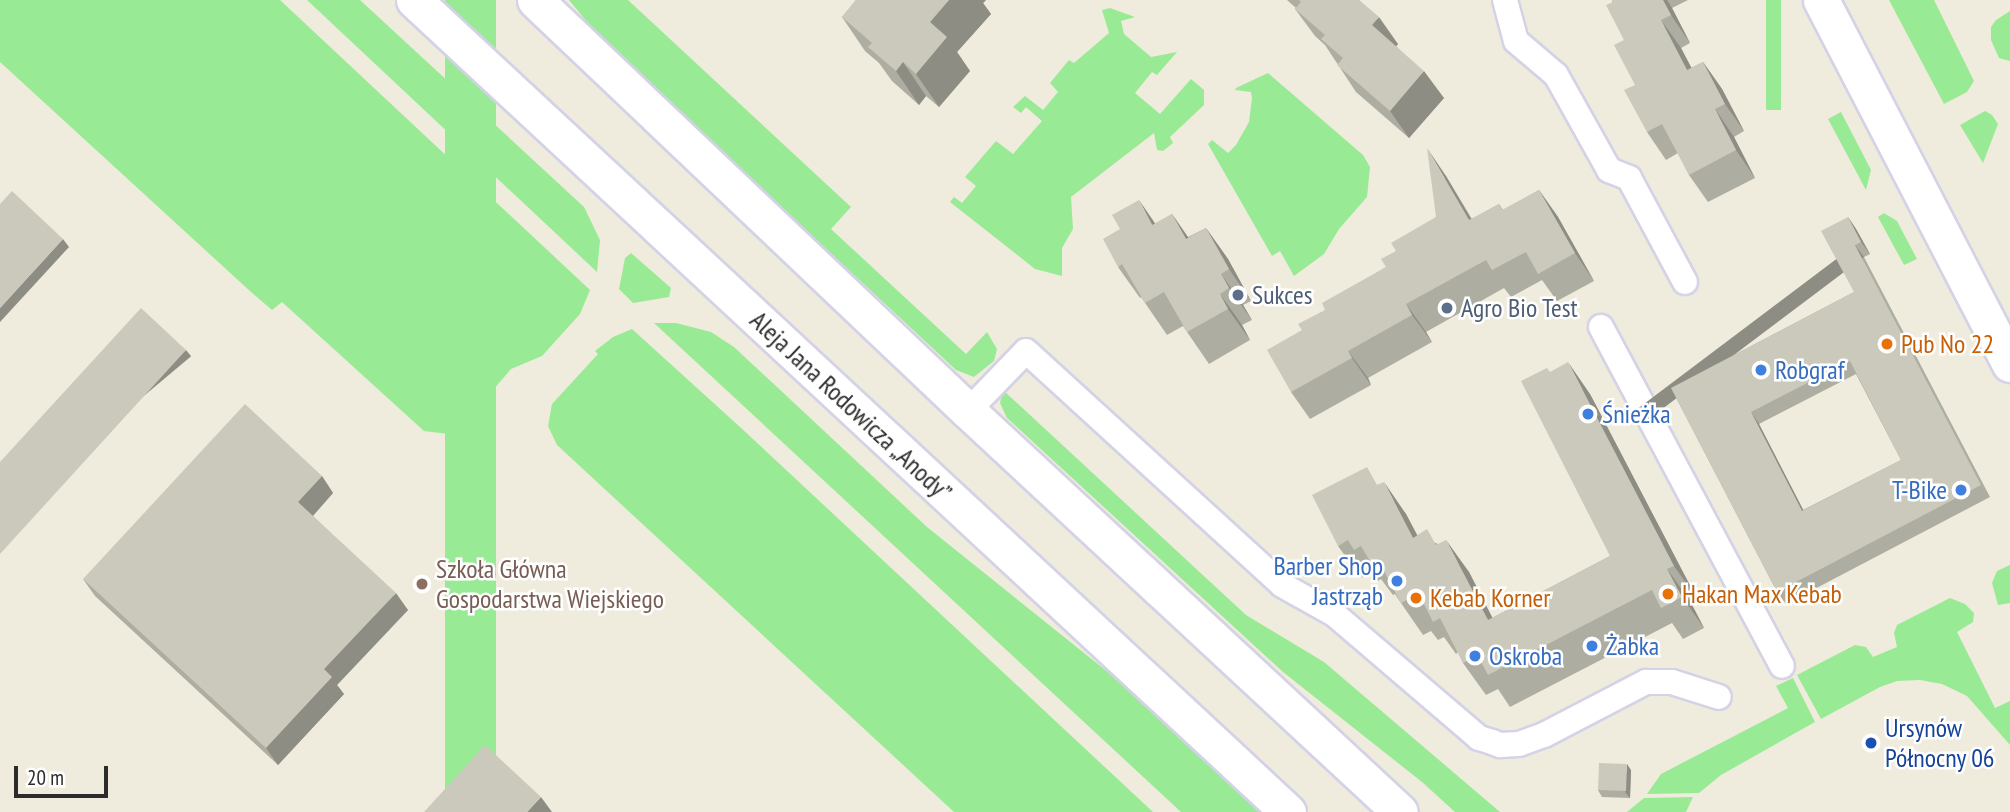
<!DOCTYPE html>
<meta charset="utf-8">
<style>
body{margin:0}
#map{position:relative;width:2010px;height:812px;overflow:hidden;background:#efecdd;font-family:"PT Sans Narrow",sans-serif}
div>[style]{position:absolute}
[style*='--x']{left:calc(var(--x)*1px);top:calc(var(--y)*1px);width:calc(var(--w)*1px);rotate:calc(var(--a)*1deg)}
.green>*{inset:0;background:#99ea95;transform-origin:0 0}
.roads{filter:drop-shadow(2px 0 #d4d2e6) drop-shadow(-2px 0 #d4d2e6) drop-shadow(0 2px #d4d2e6) drop-shadow(0 -2px #d4d2e6)}
.street>*{height:24px;margin:-12px;padding:0 12px;transform-origin:12px;border-radius:12px;background:#fff}
.secondary>*{height:35px;margin:-17.5px;padding:0 17.5px;transform-origin:17.5px;border-radius:17.5px;background:#fff}
.wall>*{inset:0;background:#aeada2}
.shaded-wall>*{inset:0;background:#8d8d84;transform-origin:0 0}
.building>*{inset:0;background:#cac9bc;transform-origin:0 0}
.dots>*{width:19px;height:19px;translate:-50% -50%;box-sizing:border-box;border:4px solid #fff;border-radius:50%}
span{translate:-50% -50%;white-space:nowrap;text-align:center;line-height:1.15;-webkit-text-stroke:5px #fff;paint-order:stroke}
.service-label{font-size:26px;color:#4e5e75}
.left{translate:0 -50%;text-align:left}
.food-label{font-size:26px;color:#c56008}
.shop-label{font-size:26px;color:#366cbe}
.right{translate:-100% -50%;text-align:right}
.street-label{font-size:26px;color:#2c2c2c}
.education-label{font-size:26px;color:#785e54}
.transit-label{font-size:26px;color:#164399}
.scale{position:absolute;left:14px;top:766px;width:94px;height:32px;box-sizing:border-box;border:4px solid #2c2c2c;border-top:0;padding-left:9px;font-size:21px;line-height:24px;white-space:nowrap;color:#2c2c2c;-webkit-text-stroke:5px #fff;paint-order:stroke}
</style>
<div id="map">
<div class="green">
<div style="clip-path:polygon(0 0,280px 0,590px 290px,580px 314px,542px 356px,511px 369px,461px 427px,448px 434px,424px 431px,282px 302px,272px 310px,251px 292px,0 62px)"></div>
<div style="clip-path:polygon(307px 0,360px 0,584px 207px,600px 240px,597px 272px)"></div>
<div style="left:445px;top:0;width:51px;height:1192px"></div>
<div style="clip-path:polygon(569px 0,628px 0,851px 207px,831px 229px,966px 354px,987px 332px,997px 349px,994px 361px,974px 377px,956px 370px,602px 40px)"></div>
<div style="left:1766px;top:0;width:15px;height:110px"></div>
<div style="clip-path:polygon(1889px 0,1934px 0,1974px 81px,1967px 92px,1944px 104px)"></div>
<div style="clip-path:polygon(1110px 8px,1135px 17px,1121px 21px,1124px 34px,1151px 57px,1177px 52px,1157px 75px,1152px 72px,1135px 93px,1160px 114px,1191px 79px,1204px 90px,1204px 105px,1170px 137px,1173px 143px,1163px 151px,1157px 150px,1154px 133px,1071px 197px,1073px 229px,1062px 248px,1062px 276px,1035px 269px,950px 202px,954px 197px,962px 203px,976px 186px,965px 177px,996px 141px,1013px 154px,1042px 121px,1026px 107px,1021px 113px,1013px 107px,1025px 96px,1043px 110px,1058px 92px,1050px 83px,1069px 60px,1074px 63px,1109px 33px,1102px 10px)"></div>
<div style="clip-path:polygon(2010px 11px,2010px 61px,1999px 58px,1991px 40px,1991px 27px,1996px 20px)"></div>
<div style="clip-path:polygon(1268px 73px,1363px 155px,1370px 167px,1367px 197px,1339px 229px,1324px 254px,1294px 276px,1280px 251px,1272px 256px,1208px 144px,1212px 140px,1228px 153px,1236px 145px,1249px 122px,1252px 98px,1251px 92px,1235px 90px,1236px 88px)"></div>
<div style="clip-path:polygon(1985px 111px,1992px 115px,1998px 124px,1983px 163px,1960px 125px)"></div>
<div style="clip-path:polygon(1841px 112px,1871px 170px,1866px 190px,1828px 119px)"></div>
<div style="clip-path:polygon(1884px 213px,1897px 221px,1917px 259px,1904px 265px,1878px 217px)"></div>
<div style="clip-path:polygon(631px 253px,671px 288px,669px 297px,633px 303px,619px 289px,625px 258px)"></div>
<div style="clip-path:polygon(676px 323px,711px 332px,734px 347px,927px 527px,1109px 673px,1259px 812px,1181px 812px,654px 323px)"></div>
<div style="clip-path:polygon(632px 329px,740px 427px,1153px 812px,954px 812px,557px 445px,548px 426px,552px 404px,598px 354px,595px 351px,613px 337px)"></div>
<div style="clip-path:polygon(1003px 390px,1246px 615px,1324px 662px,1500px 812px,1455px 812px,1422px 782px,1283px 672px,1007px 418px,1000px 403px)"></div>
<div style="clip-path:polygon(2010px 565px,2010px 603px,1998px 605px,1992px 583px,1997px 571px)"></div>
<div style="clip-path:polygon(1950px 598px,1965px 604px,1974px 613px,1973px 622px,1957px 632px,1995px 708px,2010px 701px,2010px 745px,1967px 696px,1942px 684px,1920px 680px,1897px 681px,1880px 687px,1821px 719px,1797px 675px,1855px 645px,1866px 647px,1873px 657px,1897px 647px,1894px 633px,1897px 625px)"></div>
<div style="clip-path:polygon(1793px 678px,1815px 722px,1721px 775px,1699px 793px,1647px 794px,1661px 774px,1788px 708px,1776px 686px)"></div>
<div style="clip-path:polygon(1693px 797px,1686px 812px,1627px 812px,1644px 798px)"></div>
</div>
<div class="roads">
<div class="street">
<div style="--x:1505;--y:0;--w:42;--a:75"></div>
<div style="--x:1516;--y:41;--w:52;--a:40.4"></div>
<div style="--x:1556;--y:75;--w:109;--a:60.8"></div>
<div style="--x:1609;--y:170;--w:22;--a:22"></div>
<div style="--x:1629;--y:178;--w:118;--a:61.7"></div>
<div style="--x:1601;--y:327;--w:384;--a:61.9"></div>
<div style="--x:968;--y:411;--w:83;--a:-46"></div>
<div style="--x:1026;--y:351;--w:347;--a:42.4"></div>
<div style="--x:1282;--y:585;--w:60;--a:29.1"></div>
<div style="--x:1334;--y:614;--w:191;--a:40.5"></div>
<div style="--x:1479;--y:738;--w:14;--a:17"></div>
<div style="--x:1492;--y:742;--w:9;--a:21"></div>
<div style="--x:1500;--y:745;--w:19;--a:-3"></div>
<div style="--x:1519;--y:744;--w:27;--a:-20"></div>
<div style="--x:1544;--y:735;--w:115;--a:-27.5"></div>
<div style="--x:1646;--y:682;--w:26;--a:0"></div>
<div style="--x:1672;--y:682;--w:49;--a:17.7"></div>
</div>
<div class="secondary">
<div style="--x:414;--y:0;--w:1193;--a:42.89"></div>
<div style="--x:535;--y:0;--w:597;--a:43.51"></div>
<div style="--x:968;--y:411;--w:589;--a:42.87"></div>
<div style="--x:1821;--y:0;--w:410;--a:62.6"></div>
</div>
</div>
<div class="wall">
<div style="clip-path:polygon(856px 0,986px 0,983px 3px,991px 14px,957px 52px,970px 71px,939px 107px,926px 96px,919px 105px,892px 81px,879px 63px,865px 51px,842px 17px)"></div>
<div style="clip-path:polygon(1287px 0,1359px 0,1398px 44px,1396px 46px,1444px 98px,1409px 138px,1356px 92px,1325px 45px,1315px 36px,1295px 9px,1296px 8px)"></div>
<div style="clip-path:polygon(1612px 0,1688px 0,1672px 8px,1690px 43px,1681px 48px,1691px 68px,1703px 62px,1722px 89px,1744px 131px,1734px 137px,1755px 178px,1708px 202px,1689px 175px,1678px 153px,1666px 160px,1647px 132px,1624px 40px)"></div>
<div style="clip-path:polygon(1446px 176px,1472px 219px,1499px 204px,1503px 210px,1539px 190px,1558px 217px,1594px 281px,1557px 301px,1542px 280px,1511px 297px,1504px 288px,1426px 332px,1432px 342px,1368px 378px,1371px 385px,1310px 419px,1291px 392px,1302px 330px,1325px 310px,1386px 267px,1396px 251px,1436px 217px)"></div>
<div style="clip-path:polygon(1172px 214px,1188px 237px,1206px 228px,1228px 259px,1251px 301px,1243px 305px,1252px 320px,1242px 325px,1250px 340px,1209px 364px,1183px 326px,1167px 335px,1141px 297px,1140px 298px,1118px 267px,1155px 224px)"></div>
<div style="clip-path:polygon(evenodd,1848px 217px,1856px 229px,1870px 254px,1864px 257px,1990px 497px,1786px 604px,1777px 592px,1671px 388px,1854px 292px,1848px 217px,1856px 374px,1901px 460px,1803px 510px,1759px 424px,1856px 374px)"></div>
<div style="clip-path:polygon(1550px 372px,1590px 394px,1696px 597px,1690px 601px,1704px 628px,1683px 639px,1672px 623px,1510px 707px,1498px 689px,1486px 695px,1463px 663px,1458px 652px,1456px 654px,1444px 637px,1438px 640px,1431px 631px,1423px 635px,1401px 603px,1395px 594px,1393px 595px,1381px 579px,1376px 582px,1369px 573px,1361px 578px,1338px 546px,1379px 484px,1406px 514px,1417px 535px,1438px 544px,1469px 572px,1492px 618px,1610px 556px)"></div>
<div style="clip-path:polygon(322px 476px,333px 493px,313px 516px,408px 610px,337px 685px,344px 694px,278px 765px,95px 596px,83px 579px)"></div>
<div style="clip-path:polygon(1631px 770px,1630px 798px,1602px 797px,1598px 790px)"></div>
</div>
<div class="shaded-wall">
<div style="clip-path:polygon(949px 0,986px 0,983px 3px,991px 14px,957px 52px,970px 71px,939px 107px,916px 74px,930px 22px)"></div>
<div style="clip-path:polygon(1663px 0,1667px 0,1672px 8px,1690px 43px,1671px 15px)"></div>
<div style="clip-path:polygon(1379px 17px,1398px 44px,1391px 52px,1372px 25px)"></div>
<div style="clip-path:polygon(1661px 20px,1681px 48px,1707px 97px,1687px 70px)"></div>
<div style="clip-path:polygon(903px 62px,926px 96px,919px 105px,896px 71px)"></div>
<div style="clip-path:polygon(1703px 62px,1722px 89px,1744px 131px,1725px 104px)"></div>
<div style="clip-path:polygon(1424px 71px,1444px 98px,1409px 138px,1390px 111px)"></div>
<div style="clip-path:polygon(1715px 109px,1734px 137px,1755px 178px,1736px 150px)"></div>
<div style="clip-path:polygon(1427px 148px,1446px 176px,1488px 248px,1469px 220px)"></div>
<div style="clip-path:polygon(1539px 190px,1558px 217px,1594px 281px,1575px 253px)"></div>
<div style="clip-path:polygon(1139px 200px,1161px 232px,1152px 225px)"></div>
<div style="clip-path:polygon(1172px 214px,1194px 246px,1186px 239px)"></div>
<div style="clip-path:polygon(1848px 217px,1856px 229px,1870px 254px,1861px 242px)"></div>
<div style="clip-path:polygon(1206px 228px,1228px 259px,1251px 301px,1229px 269px)"></div>
<div style="clip-path:polygon(63px 239px,69px 247px,0 322px,0 308px)"></div>
<div style="left:1855px;top:245px;width:15px;height:271px;rotate:53deg"></div>
<div style="clip-path:polygon(1221px 274px,1243px 305px,1252px 320px,1229px 288px)"></div>
<div style="clip-path:polygon(1220px 294px,1242px 325px,1250px 340px,1228px 309px)"></div>
<div style="clip-path:polygon(1406px 304px,1426px 332px,1432px 342px,1412px 315px)"></div>
<div style="left:186px;top:350px;width:8px;height:276px;rotate:50deg"></div>
<div style="clip-path:polygon(1348px 351px,1368px 378px,1371px 385px,1352px 358px)"></div>
<div style="clip-path:polygon(1568px 362px,1590px 394px,1696px 597px,1674px 566px)"></div>
<div style="clip-path:polygon(1751px 412px,1759px 424px,1810px 523px,1802px 511px)"></div>
<div style="clip-path:polygon(322px 476px,333px 493px,310px 519px,298px 502px)"></div>
<div style="clip-path:polygon(1384px 482px,1406px 514px,1435px 569px,1413px 538px)"></div>
<div style="clip-path:polygon(1446px 540px,1469px 572px,1510px 652px,1488px 620px)"></div>
<div style="clip-path:polygon(1667px 569px,1690px 601px,1704px 628px,1682px 597px)"></div>
<div style="clip-path:polygon(396px 593px,408px 610px,337px 685px,344px 694px,278px 765px,266px 748px,324px 669px)"></div>
<div style="clip-path:polygon(1627px 764px,1631px 770px,1630px 798px,1625px 792px)"></div>
<div style="clip-path:polygon(541px 797px,552px 812px,527px 812px)"></div>
</div>
<div class="building">
<div style="clip-path:polygon(856px 0,949px 0,930px 22px,947px 37px,916px 74px,903px 62px,896px 71px,868px 47px,872px 43px,842px 17px)"></div>
<div style="clip-path:polygon(1299px 0,1359px 0,1379px 17px,1372px 25px,1424px 71px,1390px 111px,1337px 65px,1343px 58px,1321px 39px,1325px 35px,1295px 9px,1301px 2px)"></div>
<div style="clip-path:polygon(1612px 0,1663px 0,1671px 15px,1661px 20px,1687px 70px,1703px 62px,1725px 104px,1715px 109px,1736px 150px,1689px 175px,1662px 124px,1647px 132px,1624px 90px,1635px 85px,1614px 45px,1624px 40px,1606px 5px,1613px 2px)"></div>
<div style="clip-path:polygon(1427px 148px,1469px 220px,1499px 204px,1502px 210px,1539px 190px,1575px 253px,1538px 274px,1526px 252px,1492px 270px,1486px 260px,1406px 304px,1412px 315px,1348px 351px,1352px 358px,1291px 392px,1267px 350px,1302px 330px,1298px 324px,1325px 310px,1322px 303px,1386px 267px,1381px 259px,1396px 251px,1391px 243px,1436px 217px)"></div>
<div style="clip-path:polygon(12px 191px,63px 239px,0 308px,0 204px)"></div>
<div style="clip-path:polygon(1139px 200px,1152px 225px,1172px 214px,1186px 239px,1206px 228px,1229px 269px,1221px 274px,1229px 288px,1220px 294px,1228px 309px,1187px 332px,1164px 292px,1145px 303px,1122px 264px,1118px 267px,1103px 239px,1120px 229px,1112px 215px)"></div>
<div style="clip-path:polygon(evenodd,1848px 217px,1861px 242px,1855px 245px,1981px 485px,1777px 592px,1671px 388px,1854px 292px,1821px 231px,1848px 217px,1850px 361px,1901px 460px,1802px 511px,1751px 412px,1850px 361px)"></div>
<div style="clip-path:polygon(141px 308px,186px 350px,0 554px,0 462px)"></div>
<div style="clip-path:polygon(1568px 362px,1674px 566px,1667px 569px,1682px 597px,1661px 608px,1652px 590px,1488px 675px,1478px 656px,1463px 663px,1440px 618px,1433px 622px,1424px 604px,1416px 608px,1410px 598px,1401px 603px,1378px 560px,1371px 563px,1361px 546px,1354px 550px,1348px 540px,1338px 546px,1312px 495px,1367px 467px,1377px 485px,1384px 482px,1413px 538px,1427px 529px,1436px 545px,1446px 540px,1488px 620px,1610px 556px,1521px 381px,1547px 368px,1550px 372px)"></div>
<div style="clip-path:polygon(245px 404px,322px 476px,298px 502px,396px 593px,324px 669px,332px 677px,266px 748px,83px 579px)"></div>
<div style="clip-path:polygon(485px 745px,541px 797px,527px 812px,424px 812px)"></div>
<div style="left:1599px;top:763px;width:28px;height:27px;rotate:2deg"></div>
</div>
<div class="dots">
<div style="left:1238px;top:295px;background:#5c6f8a"></div>
<div style="left:1447px;top:308px;background:#5c6f8a"></div>
<div style="left:1887px;top:344px;background:#e8710a"></div>
<div style="left:1761px;top:370px;background:#3f7fe0"></div>
<div style="left:1588px;top:414px;background:#3f7fe0"></div>
<div style="left:1961px;top:490px;background:#3f7fe0"></div>
<div style="left:1397px;top:581px;background:#3f7fe0"></div>
<div style="left:422px;top:584px;background:#8d6e63"></div>
<div style="left:1668px;top:594px;background:#e8710a"></div>
<div style="left:1416px;top:598px;background:#e8710a"></div>
<div style="left:1592px;top:646px;background:#3f7fe0"></div>
<div style="left:1475px;top:656px;background:#3f7fe0"></div>
<div style="left:1871px;top:743px;background:#1a4fb4"></div>
</div>
<div class="service-label">
<span class="left" style="left:1252px;top:295px">Sukces</span>
<span class="left" style="left:1461px;top:308px">Agro Bio Test</span>
</div>
<div class="food-label">
<span class="left" style="left:1901px;top:344px">Pub No 22</span>
<span class="left" style="left:1682px;top:594px">Hakan Max Kebab</span>
<span class="left" style="left:1430px;top:598px">Kebab Korner</span>
</div>
<div class="shop-label">
<span class="left" style="left:1775px;top:370px">Robgraf</span>
<span class="left" style="left:1602px;top:414px">Śnieżka</span>
<span class="right" style="left:1947px;top:490px">T-Bike</span>
<span class="right" style="left:1383px;top:581px">Barber Shop<br>Jastrząb</span>
<span class="left" style="left:1606px;top:646px">Żabka</span>
<span class="left" style="left:1489px;top:656px">Oskroba</span>
</div>
<div class="street-label">
<span style="left:851px;top:406px;rotate:43deg">Aleja Jana Rodowicza „Anody”</span>
</div>
<div class="education-label">
<span class="left" style="left:436px;top:584px">Szkoła Główna<br>Gospodarstwa Wiejskiego</span>
</div>
<div class="transit-label">
<span class="left" style="left:1885px;top:743px">Ursynów<br>Północny 06</span>
</div>
<div class="scale">20 m</div>
</div>
